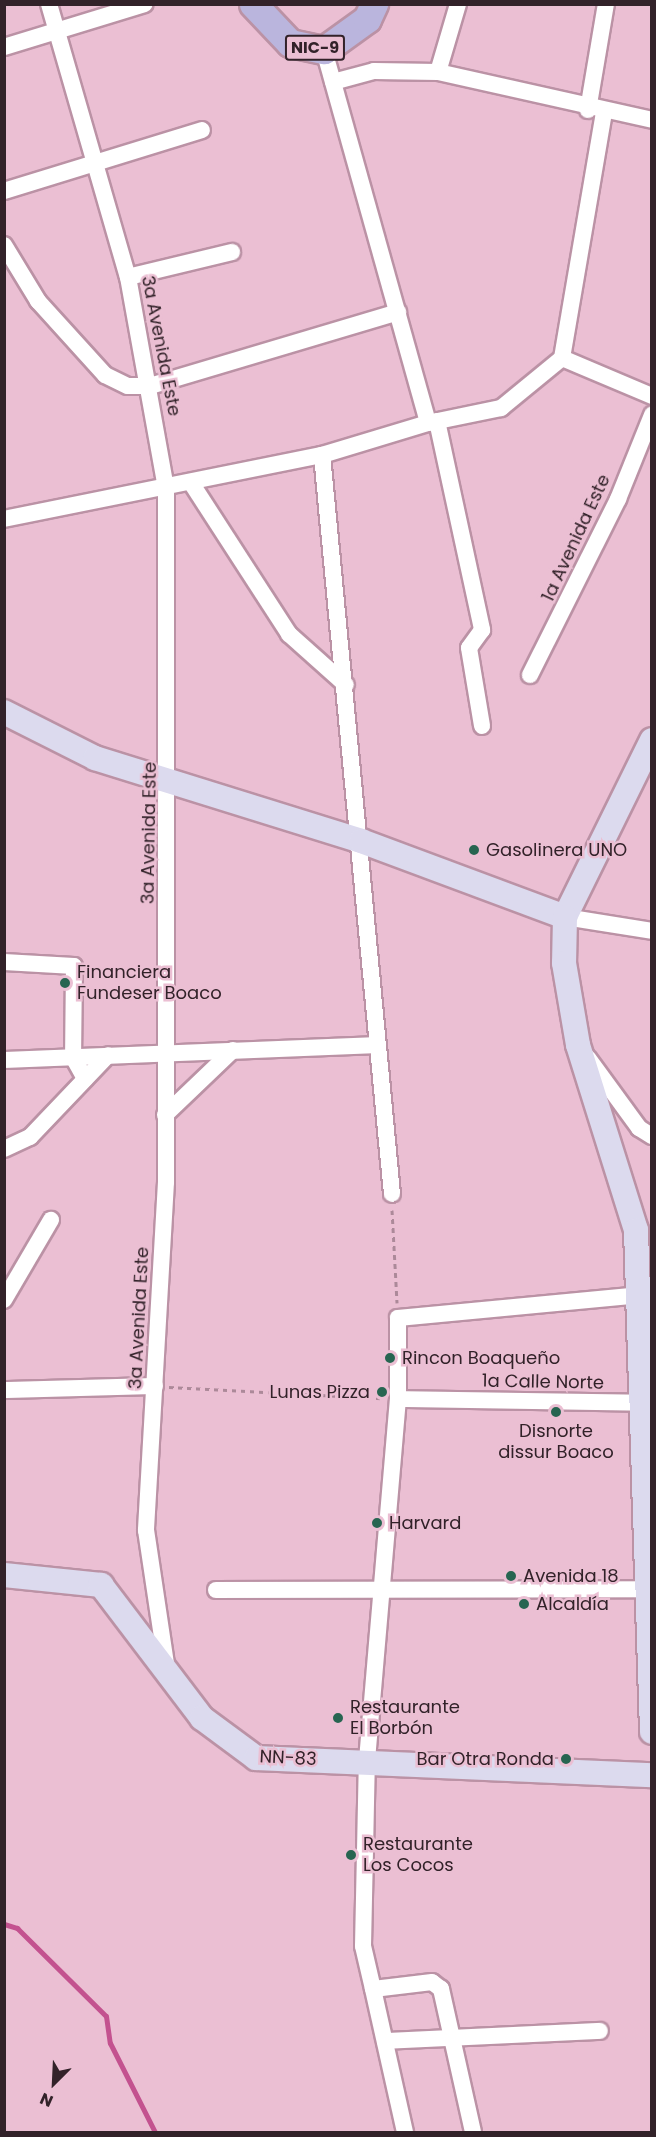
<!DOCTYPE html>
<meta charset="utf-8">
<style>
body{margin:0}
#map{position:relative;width:656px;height:2137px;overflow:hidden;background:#ebbfd3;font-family:Poppins,sans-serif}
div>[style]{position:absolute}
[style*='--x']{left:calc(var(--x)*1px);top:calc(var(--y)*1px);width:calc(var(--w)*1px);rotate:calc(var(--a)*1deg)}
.stream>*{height:5px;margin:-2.5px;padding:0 2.5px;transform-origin:2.5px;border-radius:2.5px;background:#c3528f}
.path>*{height:3px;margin-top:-1.5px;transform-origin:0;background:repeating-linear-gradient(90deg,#ac8999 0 4.5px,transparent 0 9px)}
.roads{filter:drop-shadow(2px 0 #bb92a5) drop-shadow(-2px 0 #bb92a5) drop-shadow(0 2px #bb92a5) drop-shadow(0 -2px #bb92a5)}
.street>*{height:16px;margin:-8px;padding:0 8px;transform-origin:8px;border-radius:8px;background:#fff}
.secondary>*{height:24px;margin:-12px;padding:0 12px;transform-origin:12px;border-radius:12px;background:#dcdaee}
.primary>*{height:27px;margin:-13.5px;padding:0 13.5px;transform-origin:13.5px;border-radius:13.5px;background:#bab5dd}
.dots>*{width:16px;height:16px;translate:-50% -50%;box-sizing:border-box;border:3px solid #ebbfd3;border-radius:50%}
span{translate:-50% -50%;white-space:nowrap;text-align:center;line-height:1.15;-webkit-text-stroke:5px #ebbfd3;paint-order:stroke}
.shield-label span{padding:2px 4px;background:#ebbfd3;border:2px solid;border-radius:4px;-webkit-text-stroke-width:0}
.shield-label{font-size:16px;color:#322229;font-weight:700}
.street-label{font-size:18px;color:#322229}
.poi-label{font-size:18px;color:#322229}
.left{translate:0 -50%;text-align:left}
.right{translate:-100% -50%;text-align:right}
.frame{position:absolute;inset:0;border:6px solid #322229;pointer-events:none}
.north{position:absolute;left:24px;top:2053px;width:60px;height:60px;-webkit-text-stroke:4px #ebbfd3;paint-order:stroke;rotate:204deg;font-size:16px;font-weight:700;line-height:24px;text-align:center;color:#322229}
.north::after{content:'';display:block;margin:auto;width:21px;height:27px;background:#322229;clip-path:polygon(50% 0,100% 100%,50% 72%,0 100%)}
</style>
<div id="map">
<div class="stream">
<div style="--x:4;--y:1924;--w:14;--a:17"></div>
<div style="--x:17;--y:1928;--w:125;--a:44.7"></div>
<div style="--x:106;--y:2016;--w:27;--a:82"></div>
<div style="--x:110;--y:2043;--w:100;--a:63.2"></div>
</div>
<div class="path">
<div style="--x:392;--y:1210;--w:93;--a:86.9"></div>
<div style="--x:169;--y:1387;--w:213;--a:3"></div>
</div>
<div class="roads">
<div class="street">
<div style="--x:49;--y:4;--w:284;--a:73.9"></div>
<div style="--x:128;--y:277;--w:214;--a:79.8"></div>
<div style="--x:166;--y:488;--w:694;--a:90"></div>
<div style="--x:166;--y:1182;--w:349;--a:93.3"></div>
<div style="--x:146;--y:1530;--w:143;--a:81.5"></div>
<div style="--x:4;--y:47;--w:147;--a:-17"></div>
<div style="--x:324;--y:50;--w:387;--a:74.4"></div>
<div style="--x:438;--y:72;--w:71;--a:-73.6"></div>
<div style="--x:333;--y:82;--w:42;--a:-15"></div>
<div style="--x:374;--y:71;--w:64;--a:0.9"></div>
<div style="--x:438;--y:72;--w:219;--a:12.6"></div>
<div style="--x:588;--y:110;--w:108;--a:-80.4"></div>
<div style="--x:4;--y:191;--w:207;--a:-17.1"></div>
<div style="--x:4;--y:245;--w:66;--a:58.7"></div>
<div style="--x:38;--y:301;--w:100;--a:47.8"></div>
<div style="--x:105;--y:375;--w:25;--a:26"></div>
<div style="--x:128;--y:386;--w:22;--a:0"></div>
<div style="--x:150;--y:386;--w:259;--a:-16.6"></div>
<div style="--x:128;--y:277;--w:107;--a:-13.5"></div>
<div style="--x:562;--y:358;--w:98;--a:22.9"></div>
<div style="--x:437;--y:421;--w:214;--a:77.8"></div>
<div style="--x:482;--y:630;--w:22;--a:126"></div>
<div style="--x:469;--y:648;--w:79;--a:80.5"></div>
<div style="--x:322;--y:455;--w:742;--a:84.59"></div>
<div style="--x:192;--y:484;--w:179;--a:57.1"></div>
<div style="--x:289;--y:634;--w:76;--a:41.8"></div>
<div style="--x:4;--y:519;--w:324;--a:-11.4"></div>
<div style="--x:322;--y:455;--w:111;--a:-16.8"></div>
<div style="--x:428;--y:423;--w:75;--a:-11.6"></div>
<div style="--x:501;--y:408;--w:79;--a:-39.3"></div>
<div style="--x:562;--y:358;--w:249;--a:-80.3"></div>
<div style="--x:530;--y:675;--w:197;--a:-63.4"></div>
<div style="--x:618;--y:499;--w:91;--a:-68"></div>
<div style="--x:565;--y:917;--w:88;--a:9.1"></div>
<div style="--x:4;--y:962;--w:70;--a:3.3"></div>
<div style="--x:74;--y:966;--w:91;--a:90.6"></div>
<div style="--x:73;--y:1057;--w:25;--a:61"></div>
<div style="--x:588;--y:1058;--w:87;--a:53.9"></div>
<div style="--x:639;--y:1128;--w:15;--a:32"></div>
<div style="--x:4;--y:1060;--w:373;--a:-2.3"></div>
<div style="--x:165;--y:1115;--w:94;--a:-43.7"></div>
<div style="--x:4;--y:1149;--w:29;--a:-25"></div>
<div style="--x:30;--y:1137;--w:113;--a:-46.4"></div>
<div style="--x:4;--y:1300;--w:93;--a:-59.6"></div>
<div style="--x:4;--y:1390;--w:151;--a:-1.5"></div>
<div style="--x:398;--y:1399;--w:253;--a:0.9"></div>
<div style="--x:216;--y:1590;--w:436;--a:-0.1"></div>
<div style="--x:373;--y:1989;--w:147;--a:77.4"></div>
<div style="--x:385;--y:2041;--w:215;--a:-2.7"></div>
<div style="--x:473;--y:2132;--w:147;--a:-102.6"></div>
<div style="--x:441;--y:1989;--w:11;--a:-142"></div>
<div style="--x:432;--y:1982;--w:59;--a:173.2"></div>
<div style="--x:373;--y:1989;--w:44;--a:-103.1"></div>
<div style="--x:363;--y:1946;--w:186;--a:-88.8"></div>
<div style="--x:367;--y:1760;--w:362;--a:-85.1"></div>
<div style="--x:398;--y:1399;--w:81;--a:-90"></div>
<div style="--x:398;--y:1318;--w:244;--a:-5.4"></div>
</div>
<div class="secondary">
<div style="--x:4;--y:712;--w:102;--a:26.8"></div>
<div style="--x:95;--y:758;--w:279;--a:17.3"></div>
<div style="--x:361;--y:841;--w:218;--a:20.4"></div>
<div style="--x:652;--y:740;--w:197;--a:116.2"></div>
<div style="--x:565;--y:917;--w:46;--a:91.2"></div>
<div style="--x:564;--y:963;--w:83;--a:80.3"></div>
<div style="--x:578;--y:1045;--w:194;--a:72.6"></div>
<div style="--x:636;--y:1230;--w:502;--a:88.17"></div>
<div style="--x:4;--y:1575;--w:98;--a:5.9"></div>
<div style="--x:101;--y:1585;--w:167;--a:52.8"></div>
<div style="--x:202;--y:1718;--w:67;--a:36.5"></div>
<div style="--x:256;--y:1758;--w:396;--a:2.5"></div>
</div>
<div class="primary">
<div style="--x:253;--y:4;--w:54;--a:46.5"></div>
<div style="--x:290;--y:43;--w:35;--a:12"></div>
<div style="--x:324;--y:50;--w:53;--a:-35.8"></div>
<div style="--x:367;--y:19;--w:17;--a:-65"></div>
</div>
</div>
<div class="dots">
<div style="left:474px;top:850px;background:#276551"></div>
<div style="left:65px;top:983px;background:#276551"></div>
<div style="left:390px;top:1358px;background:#276551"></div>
<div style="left:382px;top:1392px;background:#276551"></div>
<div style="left:556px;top:1412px;background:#276551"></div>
<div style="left:377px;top:1523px;background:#276551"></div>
<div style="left:511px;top:1576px;background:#276551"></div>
<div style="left:524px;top:1604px;background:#276551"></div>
<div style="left:338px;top:1718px;background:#276551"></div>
<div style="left:566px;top:1759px;background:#276551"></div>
<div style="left:351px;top:1855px;background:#276551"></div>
</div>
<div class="shield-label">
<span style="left:315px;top:48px">NIC-9</span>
</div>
<div class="street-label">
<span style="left:161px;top:346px;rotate:79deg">3a Avenida Este</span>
<span style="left:576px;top:538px;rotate:-65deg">1a Avenida Este</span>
<span style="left:149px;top:833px;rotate:-89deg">3a Avenida Este</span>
<span style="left:139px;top:1318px;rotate:-87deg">3a Avenida Este</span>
<span style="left:543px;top:1382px;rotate:1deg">1a Calle Norte</span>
<span style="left:288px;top:1758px;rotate:3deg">NN-83</span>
</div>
<div class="poi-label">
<span class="left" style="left:486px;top:850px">Gasolinera UNO</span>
<span class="left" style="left:77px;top:983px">Financiera<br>Fundeser Boaco</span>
<span class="left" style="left:402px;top:1358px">Rincon Boaqueño</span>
<span class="right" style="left:370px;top:1392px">Lunas Pizza</span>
<span style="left:556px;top:1442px">Disnorte<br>dissur Boaco</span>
<span class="left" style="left:389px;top:1523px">Harvard</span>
<span class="left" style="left:523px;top:1576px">Avenida 18</span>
<span class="left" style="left:536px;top:1604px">Alcaldía</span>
<span class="left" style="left:350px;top:1718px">Restaurante<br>El Borbón</span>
<span class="right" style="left:554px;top:1759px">Bar Otra Ronda</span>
<span class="left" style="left:363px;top:1855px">Restaurante<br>Los Cocos</span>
</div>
<div class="frame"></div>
<div class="north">N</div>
</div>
